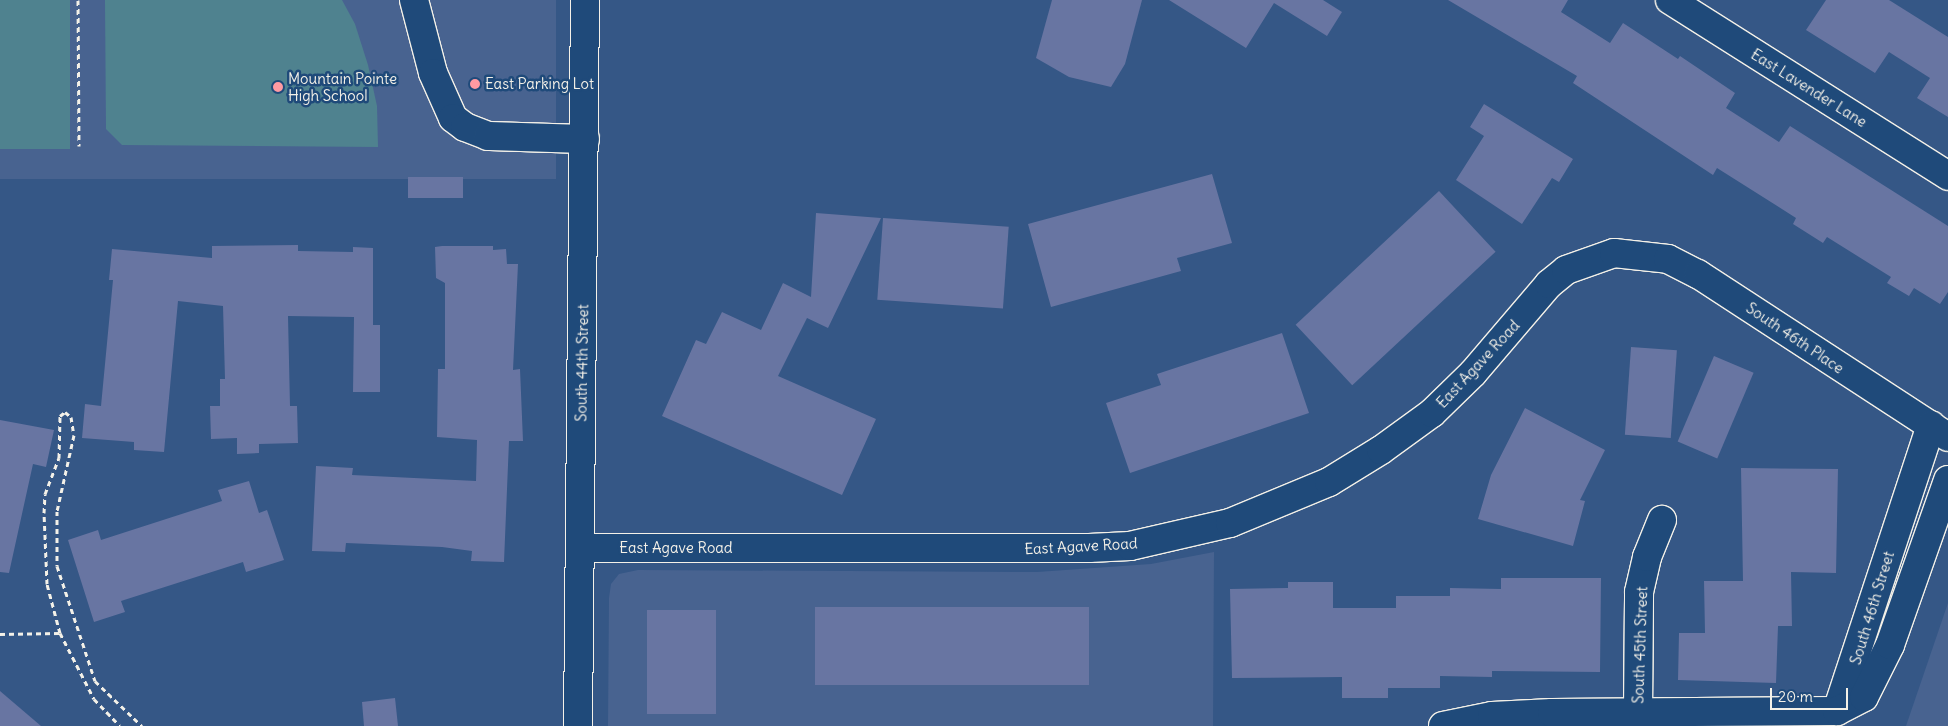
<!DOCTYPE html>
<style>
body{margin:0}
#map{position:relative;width:1948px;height:726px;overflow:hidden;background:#355786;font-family:Delius,sans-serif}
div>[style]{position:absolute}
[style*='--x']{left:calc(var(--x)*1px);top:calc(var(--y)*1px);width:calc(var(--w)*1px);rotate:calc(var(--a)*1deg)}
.built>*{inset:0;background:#486390;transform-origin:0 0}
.green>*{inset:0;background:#4f828f;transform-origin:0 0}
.building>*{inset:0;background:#6875a2;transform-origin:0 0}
.path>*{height:3px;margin-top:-1.5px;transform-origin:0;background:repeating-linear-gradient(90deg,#f4f1e8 0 5px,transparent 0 9px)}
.roads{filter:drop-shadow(1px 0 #f4f1e8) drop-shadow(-1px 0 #f4f1e8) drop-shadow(0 1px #f4f1e8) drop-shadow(0 -1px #f4f1e8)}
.minor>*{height:28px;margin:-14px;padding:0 14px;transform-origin:14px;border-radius:14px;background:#1f4a7a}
.dots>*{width:14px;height:14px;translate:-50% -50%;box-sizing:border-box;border:2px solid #1f4a7a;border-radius:50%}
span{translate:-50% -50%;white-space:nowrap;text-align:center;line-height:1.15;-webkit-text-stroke:5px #1f4a7a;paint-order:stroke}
.poi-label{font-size:15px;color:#f4f1e8}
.left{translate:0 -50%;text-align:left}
.street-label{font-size:15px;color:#f4f1e8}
.scale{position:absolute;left:1770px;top:688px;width:78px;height:22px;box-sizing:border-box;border:2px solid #f4f1e8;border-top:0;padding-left:6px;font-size:15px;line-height:18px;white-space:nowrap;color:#f4f1e8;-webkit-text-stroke:4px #1f4a7a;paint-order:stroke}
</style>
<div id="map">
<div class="built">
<div style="left:0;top:0;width:556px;height:179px"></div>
<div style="clip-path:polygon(1214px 552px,1213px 726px,608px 726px,609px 598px,611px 584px,619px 574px,638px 570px,1037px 572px,1151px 564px)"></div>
<div style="clip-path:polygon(1948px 603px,1948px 726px,1906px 726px)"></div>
</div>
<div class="green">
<div style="left:0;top:0;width:70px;height:149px"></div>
<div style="clip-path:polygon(105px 0,342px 0,355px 24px,368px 65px,377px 106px,378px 147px,122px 145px,106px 129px)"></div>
</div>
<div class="building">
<div style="clip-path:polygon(1052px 0,1142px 0,1125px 64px,1111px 87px,1069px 77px,1036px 58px)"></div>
<div style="clip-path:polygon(1169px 0,1323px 0,1342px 12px,1327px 36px,1274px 3px,1246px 48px)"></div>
<div style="clip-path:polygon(1448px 0,1568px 0,1561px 12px,1610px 43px,1623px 23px,1678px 59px,1680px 56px,1735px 93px,1726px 108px,1779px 142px,1790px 126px,1948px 226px,1948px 292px,1940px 304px,1914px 288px,1909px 296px,1887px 283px,1891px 277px,1827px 237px,1823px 243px,1793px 224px,1796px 218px,1717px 168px,1713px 175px,1573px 83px,1577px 76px)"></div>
<div style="clip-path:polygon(1826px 0,1889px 0,1948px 37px,1948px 117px,1917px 98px,1930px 78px,1889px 52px,1875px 73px,1806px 30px)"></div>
<div style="clip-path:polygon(1484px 104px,1573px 159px,1559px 182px,1552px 178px,1522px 224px,1456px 180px,1484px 136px,1470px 127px)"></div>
<div style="clip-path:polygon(1212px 174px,1232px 243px,1177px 258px,1181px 271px,1051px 307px,1028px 224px)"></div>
<div style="left:408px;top:177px;width:55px;height:21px"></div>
<div style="left:1439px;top:191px;width:83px;height:196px;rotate:47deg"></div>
<div style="clip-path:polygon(816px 213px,881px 218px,828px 328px,807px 318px,778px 376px,876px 419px,842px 495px,662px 416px,696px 340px,706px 344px,722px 312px,761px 330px,783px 283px,811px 297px)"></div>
<div style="left:883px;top:218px;width:126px;height:82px;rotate:4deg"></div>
<div style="clip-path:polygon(298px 245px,298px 251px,353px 252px,353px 247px,373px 248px,373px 325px,380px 325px,380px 392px,353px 392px,354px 317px,288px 316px,290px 406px,297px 406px,298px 443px,259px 444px,259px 453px,237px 454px,237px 438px,211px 439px,210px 406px,220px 406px,220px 379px,225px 379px,223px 306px,178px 301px,164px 452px,134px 450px,134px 442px,82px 438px,85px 404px,101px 406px,113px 280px,109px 280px,112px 249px,212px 258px,212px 246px)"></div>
<div style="clip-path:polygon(442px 246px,493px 246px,493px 250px,506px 249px,507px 264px,518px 264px,513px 370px,520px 369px,523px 441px,509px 441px,504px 562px,471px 561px,472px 551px,442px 547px,346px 543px,345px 552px,312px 551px,316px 466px,353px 468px,352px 475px,476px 481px,477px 440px,437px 437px,438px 369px,445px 369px,445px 283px,436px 278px,435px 247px)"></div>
<div style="clip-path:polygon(1282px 333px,1309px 413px,1130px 473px,1106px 403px,1161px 385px,1157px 374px)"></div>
<div style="left:1631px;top:347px;width:46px;height:88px;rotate:4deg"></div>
<div style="left:1714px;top:356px;width:43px;height:93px;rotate:23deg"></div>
<div style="clip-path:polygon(1525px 408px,1605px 450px,1580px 500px,1585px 501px,1573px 546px,1478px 519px,1491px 475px)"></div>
<div style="clip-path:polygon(0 420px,54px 430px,46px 467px,33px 464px,9px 573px,0 572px)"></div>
<div style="clip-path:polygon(1741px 468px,1838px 469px,1836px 573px,1791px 572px,1792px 626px,1778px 626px,1776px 683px,1678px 680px,1679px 633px,1705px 633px,1704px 581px,1743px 581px)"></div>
<div style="clip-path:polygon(249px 481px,259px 513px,267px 510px,284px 560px,246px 572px,243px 562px,121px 601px,125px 612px,94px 622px,68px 540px,98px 530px,101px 540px,222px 501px,218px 490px)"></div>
<div style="clip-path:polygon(1501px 578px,1601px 578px,1600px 672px,1492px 671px,1492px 677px,1440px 676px,1440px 688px,1388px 688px,1388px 698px,1342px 698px,1342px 677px,1232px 678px,1230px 589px,1288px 588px,1288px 582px,1333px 582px,1333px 608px,1396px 608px,1396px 596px,1450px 596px,1450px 588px,1501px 589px)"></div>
<div style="left:1089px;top:607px;width:78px;height:274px;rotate:90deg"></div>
<div style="left:647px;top:610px;width:69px;height:104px"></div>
<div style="clip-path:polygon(0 691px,41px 726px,0 726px)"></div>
<div style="clip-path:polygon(395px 698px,398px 726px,364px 726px,362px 702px)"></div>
</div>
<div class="path">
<div style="--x:78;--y:0;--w:146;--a:89.6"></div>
<div style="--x:60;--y:633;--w:51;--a:-104.9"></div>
<div style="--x:47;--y:584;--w:71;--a:-92.4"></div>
<div style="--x:44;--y:513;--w:19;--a:-87"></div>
<div style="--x:45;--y:494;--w:39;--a:-69"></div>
<div style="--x:59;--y:458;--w:42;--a:-88.6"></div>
<div style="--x:60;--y:416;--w:6;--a:-39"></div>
<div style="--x:65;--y:412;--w:8;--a:40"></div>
<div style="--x:71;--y:417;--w:18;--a:81"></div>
<div style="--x:74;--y:435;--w:78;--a:102.6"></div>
<div style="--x:57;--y:511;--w:55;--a:90"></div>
<div style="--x:57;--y:566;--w:121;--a:71.7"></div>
<div style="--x:95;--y:681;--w:65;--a:43.8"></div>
<div style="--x:0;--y:634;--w:60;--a:-1"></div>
<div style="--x:60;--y:633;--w:74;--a:62.7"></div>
<div style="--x:94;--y:699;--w:37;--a:46"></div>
</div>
<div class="roads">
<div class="minor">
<div style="--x:414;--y:0;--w:75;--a:75.4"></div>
<div style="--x:433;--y:73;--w:49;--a:66"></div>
<div style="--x:453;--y:118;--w:15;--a:37"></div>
<div style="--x:465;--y:127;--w:25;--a:21"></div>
<div style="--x:488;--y:136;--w:97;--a:1.8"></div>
<div style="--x:1670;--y:0;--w:329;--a:32.3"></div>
<div style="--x:580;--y:548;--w:509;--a:0"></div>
<div style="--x:1089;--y:548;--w:41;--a:-2.8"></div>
<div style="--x:1130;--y:546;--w:103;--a:-13"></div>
<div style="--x:1230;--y:523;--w:107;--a:-22.5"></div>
<div style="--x:1329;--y:482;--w:61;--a:-31.6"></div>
<div style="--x:1381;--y:450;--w:63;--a:-36"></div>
<div style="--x:1432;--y:413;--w:57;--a:-44.3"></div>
<div style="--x:1473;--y:373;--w:117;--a:-49.5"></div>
<div style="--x:1549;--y:284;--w:22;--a:-39"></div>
<div style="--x:1566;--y:270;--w:51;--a:-19.5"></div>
<div style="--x:1614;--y:253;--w:54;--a:6.3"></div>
<div style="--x:1668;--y:259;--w:34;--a:27"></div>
<div style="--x:1698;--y:274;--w:298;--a:33.1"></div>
<div style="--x:1837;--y:711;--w:301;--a:-71.8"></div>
<div style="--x:1638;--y:713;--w:121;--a:-89.5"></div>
<div style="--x:1639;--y:592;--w:36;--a:-77"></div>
<div style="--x:1647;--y:557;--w:40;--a:-68"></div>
<div style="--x:578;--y:726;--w:726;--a:-89.45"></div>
<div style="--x:1443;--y:726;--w:50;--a:-11.5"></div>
<div style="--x:1492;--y:716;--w:60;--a:-2.9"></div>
<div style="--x:1552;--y:713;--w:285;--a:-0.4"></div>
<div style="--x:1837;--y:711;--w:30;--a:-27"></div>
<div style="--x:1864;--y:697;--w:58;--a:-63.4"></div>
<div style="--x:1890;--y:645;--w:175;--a:-70.6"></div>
</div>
</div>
<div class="dots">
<div style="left:475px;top:84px;background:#ff9aa2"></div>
<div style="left:278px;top:87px;background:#ff9aa2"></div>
</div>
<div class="poi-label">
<span class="left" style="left:288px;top:87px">Mountain Pointe<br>High School</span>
<span class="left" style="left:485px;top:84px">East Parking Lot</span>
</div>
<div class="street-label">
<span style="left:1809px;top:88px;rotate:32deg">East Lavender Lane</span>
<span style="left:1795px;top:338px;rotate:34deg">South 46th Place</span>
<span style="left:582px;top:363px;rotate:-89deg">South 44th Street</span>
<span style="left:1478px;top:364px;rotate:-47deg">East Agave Road</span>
<span style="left:1081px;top:546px;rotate:-3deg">East Agave Road</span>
<span style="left:676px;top:548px">East Agave Road</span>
<span style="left:1872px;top:608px;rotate:-73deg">South 46th Street</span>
<span style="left:1640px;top:645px;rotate:-88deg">South 45th Street</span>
</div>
<div class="scale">20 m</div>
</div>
